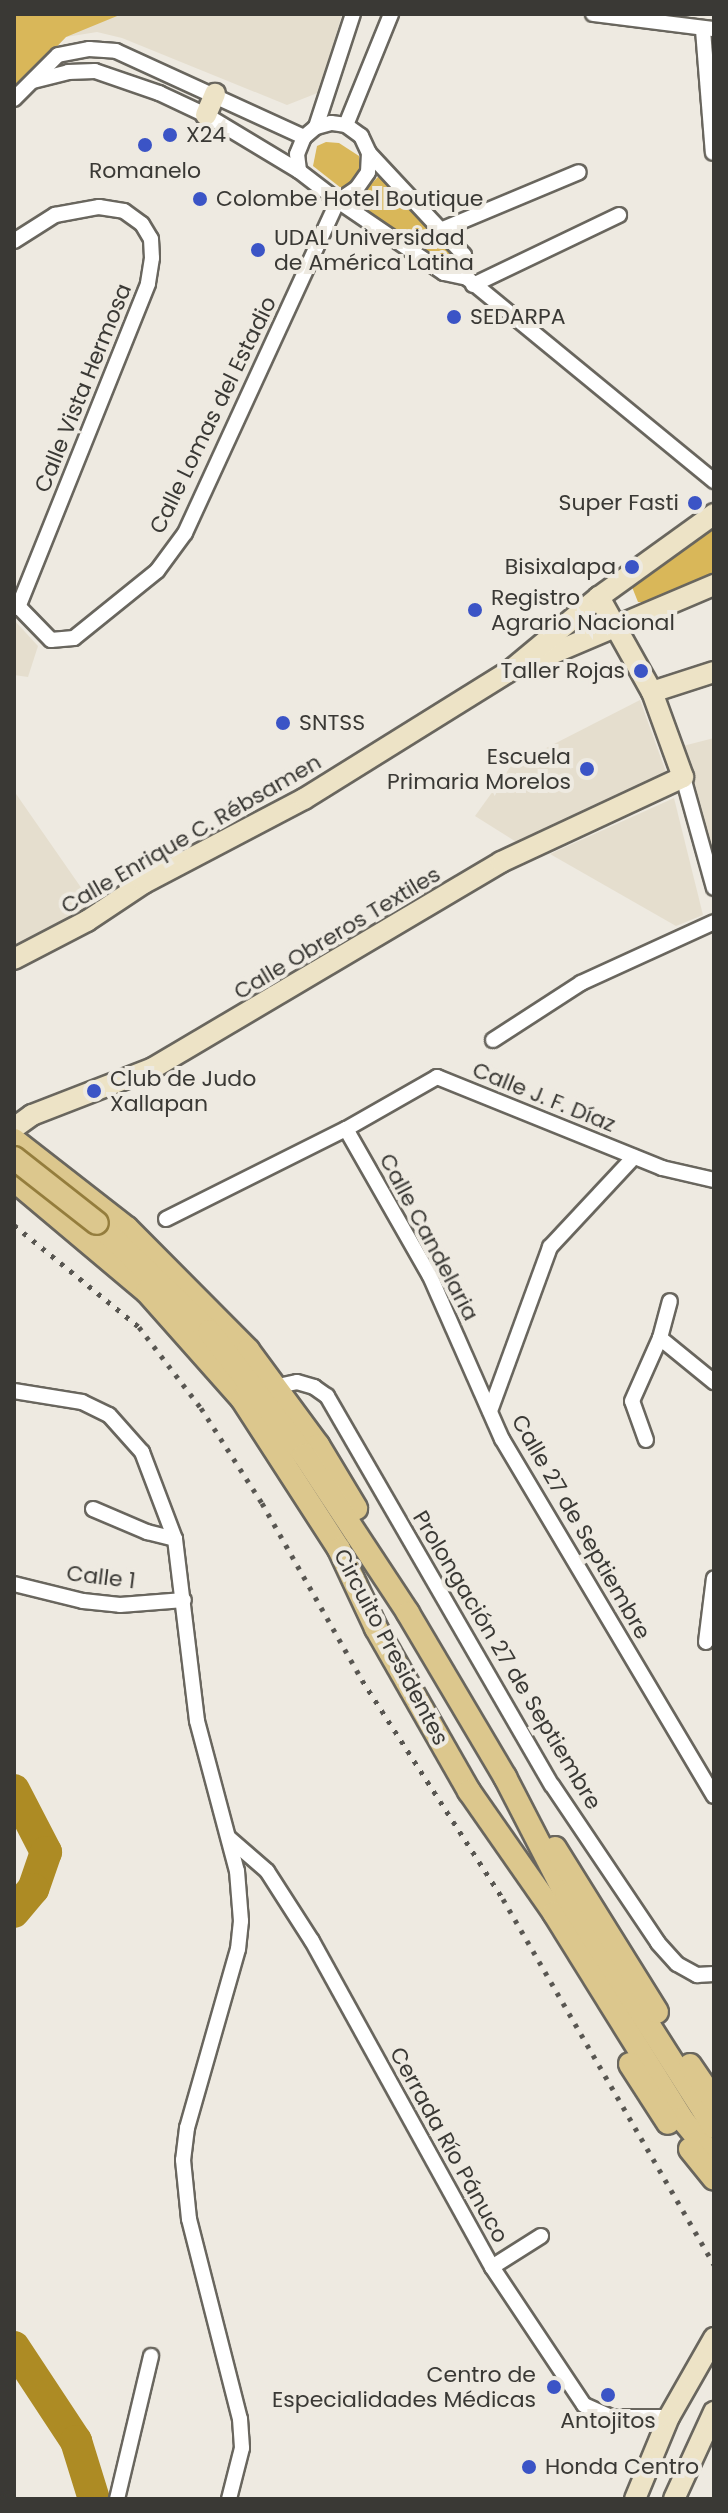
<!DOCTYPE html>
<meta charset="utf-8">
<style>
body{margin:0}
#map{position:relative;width:728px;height:2513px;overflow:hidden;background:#eeeae1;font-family:Poppins,sans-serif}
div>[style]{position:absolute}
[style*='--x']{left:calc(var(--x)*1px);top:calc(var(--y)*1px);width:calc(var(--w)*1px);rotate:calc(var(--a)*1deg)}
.built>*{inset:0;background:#e5dece}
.green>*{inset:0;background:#d9b759}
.river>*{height:32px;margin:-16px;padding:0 16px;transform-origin:16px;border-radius:16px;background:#ad8b24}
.roads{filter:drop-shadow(2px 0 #69665e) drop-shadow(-2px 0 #69665e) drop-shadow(0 2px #69665e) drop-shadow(0 -2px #69665e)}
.street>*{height:14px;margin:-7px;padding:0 7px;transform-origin:7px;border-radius:7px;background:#fff}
.secondary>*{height:20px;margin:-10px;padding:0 10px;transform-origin:10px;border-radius:10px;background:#ede3c6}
.primary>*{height:22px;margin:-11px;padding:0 11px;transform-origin:11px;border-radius:11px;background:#dcc78d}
.rail>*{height:5px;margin-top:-2.5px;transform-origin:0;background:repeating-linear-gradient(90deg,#585651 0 4px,transparent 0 12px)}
.bridges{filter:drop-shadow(2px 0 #947d3d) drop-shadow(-2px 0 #947d3d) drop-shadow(0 2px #947d3d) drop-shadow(0 -2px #947d3d)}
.primary-bridge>*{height:22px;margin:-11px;padding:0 11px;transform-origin:11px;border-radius:11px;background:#dcc78d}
.dots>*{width:22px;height:22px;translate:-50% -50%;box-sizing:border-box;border:4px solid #eeeae1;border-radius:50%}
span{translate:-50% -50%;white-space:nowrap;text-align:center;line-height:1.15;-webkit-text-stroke:8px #eeeae1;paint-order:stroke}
.poi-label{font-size:22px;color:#3a3935}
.left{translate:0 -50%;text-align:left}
.right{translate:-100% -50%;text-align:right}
.street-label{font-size:22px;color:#3a3935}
.frame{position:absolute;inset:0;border:16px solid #3a3935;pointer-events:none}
</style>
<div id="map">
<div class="built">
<div style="clip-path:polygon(14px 14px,342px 14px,320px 92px,287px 105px,122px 38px,97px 32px,66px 37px,14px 91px)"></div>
<div style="clip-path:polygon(14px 620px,38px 646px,28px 677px,14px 675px)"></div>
<div style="clip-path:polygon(640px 700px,666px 772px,518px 843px,475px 816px,511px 766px)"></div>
<div style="clip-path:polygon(714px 738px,714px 872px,679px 747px)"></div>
<div style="clip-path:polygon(14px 791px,98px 912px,14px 955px)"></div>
<div style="clip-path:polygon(674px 798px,703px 915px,676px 926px,550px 854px)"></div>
</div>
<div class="green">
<div style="clip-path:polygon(14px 14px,122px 14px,66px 37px,14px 91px)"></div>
<div style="clip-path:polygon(326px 142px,339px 143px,359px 156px,361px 172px,351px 184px,341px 188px,313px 166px,317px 146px)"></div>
<div style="clip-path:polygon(380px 175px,462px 265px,458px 273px,352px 203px)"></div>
<div style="clip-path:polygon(714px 527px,714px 574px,650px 603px,638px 602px,632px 587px)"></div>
</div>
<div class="river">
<div style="--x:14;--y:1790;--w:70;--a:62.7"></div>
<div style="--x:46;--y:1852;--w:39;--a:109"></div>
<div style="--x:33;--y:1889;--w:30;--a:130"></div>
<div style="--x:14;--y:2347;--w:113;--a:56.6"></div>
<div style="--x:76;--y:2441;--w:61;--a:72.8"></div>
</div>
<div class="roads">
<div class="street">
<div style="--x:593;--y:14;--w:122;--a:7.1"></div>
<div style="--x:703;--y:30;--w:123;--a:85.4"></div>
<div style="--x:33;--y:81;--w:36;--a:-14"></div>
<div style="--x:68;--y:72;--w:27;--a:-2"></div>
<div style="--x:95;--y:71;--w:68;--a:19"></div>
<div style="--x:159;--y:93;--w:52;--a:25.1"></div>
<div style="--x:206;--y:115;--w:109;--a:31.1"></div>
<div style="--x:299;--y:171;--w:49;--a:37.6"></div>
<div style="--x:338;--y:201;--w:23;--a:-34"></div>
<div style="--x:357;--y:188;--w:19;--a:-55"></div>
<div style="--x:368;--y:172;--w:19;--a:-87"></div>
<div style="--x:369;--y:153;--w:19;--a:-115"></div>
<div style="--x:361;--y:136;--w:19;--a:-144"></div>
<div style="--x:346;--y:125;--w:15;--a:-172"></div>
<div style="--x:331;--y:123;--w:16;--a:165"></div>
<div style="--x:316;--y:127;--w:16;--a:140"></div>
<div style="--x:304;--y:137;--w:18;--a:112"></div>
<div style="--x:297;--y:154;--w:17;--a:83"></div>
<div style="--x:14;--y:99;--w:62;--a:-45"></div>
<div style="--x:58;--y:55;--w:32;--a:-11"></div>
<div style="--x:89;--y:49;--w:27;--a:4"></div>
<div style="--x:116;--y:51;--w:207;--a:24.6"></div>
<div style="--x:346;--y:125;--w:120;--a:-67.9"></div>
<div style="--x:316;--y:127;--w:119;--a:-71.9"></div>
<div style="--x:369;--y:153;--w:139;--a:47"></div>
<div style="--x:464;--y:255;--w:23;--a:83"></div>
<div style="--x:443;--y:229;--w:147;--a:-22.7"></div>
<div style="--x:14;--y:241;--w:49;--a:-32.4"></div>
<div style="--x:55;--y:215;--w:45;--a:-10.3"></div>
<div style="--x:99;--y:207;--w:25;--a:9"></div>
<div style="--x:124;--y:211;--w:22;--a:36"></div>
<div style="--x:142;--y:224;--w:17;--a:59"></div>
<div style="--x:151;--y:239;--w:19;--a:87"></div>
<div style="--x:152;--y:258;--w:26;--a:99"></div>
<div style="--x:148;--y:284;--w:349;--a:111.9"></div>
<div style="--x:473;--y:285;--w:162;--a:-25.6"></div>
<div style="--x:14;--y:602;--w:53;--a:45.8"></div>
<div style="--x:51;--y:640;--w:23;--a:-5"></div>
<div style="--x:74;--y:638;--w:107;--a:-38.9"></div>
<div style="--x:157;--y:571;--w:47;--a:-53.6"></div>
<div style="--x:185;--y:533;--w:366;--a:-65.3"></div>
<div style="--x:338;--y:201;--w:128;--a:34.2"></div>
<div style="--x:444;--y:273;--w:24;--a:12"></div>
<div style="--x:467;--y:278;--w:320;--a:39.4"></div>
<div style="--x:683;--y:777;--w:115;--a:74.4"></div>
<div style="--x:493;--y:1040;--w:105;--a:-32.9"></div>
<div style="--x:581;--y:983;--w:146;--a:-24.6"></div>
<div style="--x:346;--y:1129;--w:169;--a:60.3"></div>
<div style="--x:430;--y:1276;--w:178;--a:66.2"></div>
<div style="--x:502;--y:1439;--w:415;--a:59.3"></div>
<div style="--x:166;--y:1219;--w:201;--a:-26.6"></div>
<div style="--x:346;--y:1129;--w:105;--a:-29.7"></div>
<div style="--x:437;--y:1077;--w:243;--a:22"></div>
<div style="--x:662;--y:1168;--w:53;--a:13"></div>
<div style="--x:660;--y:1338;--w:70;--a:39.2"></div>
<div style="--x:278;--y:1386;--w:19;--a:-12"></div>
<div style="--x:297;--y:1382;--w:18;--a:16"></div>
<div style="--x:314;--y:1387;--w:16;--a:35"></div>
<div style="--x:327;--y:1396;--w:449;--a:60"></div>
<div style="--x:552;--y:1785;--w:190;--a:56.1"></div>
<div style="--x:658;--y:1943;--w:28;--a:48"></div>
<div style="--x:677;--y:1964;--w:23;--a:29"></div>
<div style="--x:697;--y:1975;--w:17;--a:-3"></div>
<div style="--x:14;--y:1391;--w:69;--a:9.2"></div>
<div style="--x:82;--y:1402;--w:30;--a:26"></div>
<div style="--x:109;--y:1415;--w:50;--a:48.3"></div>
<div style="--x:142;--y:1452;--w:93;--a:69.2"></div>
<div style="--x:175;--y:1539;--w:183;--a:83.1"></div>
<div style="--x:197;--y:1721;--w:155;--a:75.1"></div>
<div style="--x:237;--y:1871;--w:50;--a:85.4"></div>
<div style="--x:241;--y:1921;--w:28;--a:96"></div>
<div style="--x:238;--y:1949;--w:186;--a:105.9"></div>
<div style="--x:187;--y:2128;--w:32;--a:97"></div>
<div style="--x:183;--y:2160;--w:59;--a:84.2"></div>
<div style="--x:189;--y:2219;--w:206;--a:75.7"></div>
<div style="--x:240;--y:2419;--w:29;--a:86"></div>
<div style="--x:242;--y:2448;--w:53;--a:104.3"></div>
<div style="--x:490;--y:1411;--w:175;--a:-69.9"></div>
<div style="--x:550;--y:1247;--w:123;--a:-47"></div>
<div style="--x:646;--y:1440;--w:41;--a:-109.7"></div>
<div style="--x:632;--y:1401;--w:69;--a:-66"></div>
<div style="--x:660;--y:1338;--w:38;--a:-75"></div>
<div style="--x:93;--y:1509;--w:59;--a:23.1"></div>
<div style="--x:147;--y:1532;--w:29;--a:14"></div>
<div style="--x:14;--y:1584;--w:71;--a:13.8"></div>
<div style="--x:83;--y:1601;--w:37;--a:6"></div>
<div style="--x:120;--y:1605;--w:64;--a:-4.5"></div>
<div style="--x:706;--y:1642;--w:64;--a:-82.9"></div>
<div style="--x:229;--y:1838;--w:50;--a:41"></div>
<div style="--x:267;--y:1871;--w:83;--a:57.3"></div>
<div style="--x:312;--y:1941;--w:372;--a:61.1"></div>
<div style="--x:492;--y:2267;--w:166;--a:56.3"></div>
<div style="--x:584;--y:2405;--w:30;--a:24"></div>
<div style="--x:611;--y:2417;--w:58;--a:0"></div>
<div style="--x:492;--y:2267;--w:58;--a:-32.3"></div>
<div style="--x:117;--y:2499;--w:147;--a:-76.6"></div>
</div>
<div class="secondary">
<div style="--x:206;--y:115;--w:23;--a:-67"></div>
<div style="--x:530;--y:663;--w:200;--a:-23"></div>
<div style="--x:652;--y:692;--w:65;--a:-17.9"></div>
<div style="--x:14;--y:959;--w:82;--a:-27.5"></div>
<div style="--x:87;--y:921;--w:69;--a:-33.7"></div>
<div style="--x:144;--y:883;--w:181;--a:-27.7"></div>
<div style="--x:304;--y:799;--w:244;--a:-31.9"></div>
<div style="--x:511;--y:670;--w:114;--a:-39.7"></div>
<div style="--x:599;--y:597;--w:142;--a:-35.8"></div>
<div style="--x:14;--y:1128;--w:22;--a:-36"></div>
<div style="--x:32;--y:1115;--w:130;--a:-21.2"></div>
<div style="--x:153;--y:1068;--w:404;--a:-30.6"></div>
<div style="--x:501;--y:862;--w:201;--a:-25"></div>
<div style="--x:683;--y:777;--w:90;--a:-110"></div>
<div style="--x:652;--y:692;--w:109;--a:-119.2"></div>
<div style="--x:635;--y:2499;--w:89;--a:-67.5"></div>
<div style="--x:669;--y:2417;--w:91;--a:-60.3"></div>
<div style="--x:674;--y:2499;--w:96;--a:-65.3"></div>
</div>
<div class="primary">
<div style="--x:14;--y:1140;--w:143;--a:37.9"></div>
<div style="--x:127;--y:1228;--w:172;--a:45.2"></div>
<div style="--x:248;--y:1350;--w:118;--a:53.6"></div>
<div style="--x:318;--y:1445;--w:74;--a:58.9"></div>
<div style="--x:14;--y:1180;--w:174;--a:40.1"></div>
<div style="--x:147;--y:1292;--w:143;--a:48.4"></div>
<div style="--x:242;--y:1399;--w:179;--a:57.1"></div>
<div style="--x:339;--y:1549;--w:87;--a:64.9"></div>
<div style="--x:376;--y:1628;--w:188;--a:60.3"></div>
<div style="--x:469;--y:1791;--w:149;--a:55.1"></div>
<div style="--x:554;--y:1913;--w:243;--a:58.1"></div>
<div style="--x:682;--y:2119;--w:50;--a:50.6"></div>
<div style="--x:97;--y:1223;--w:156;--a:44"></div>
<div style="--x:209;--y:1331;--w:156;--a:52.5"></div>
<div style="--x:304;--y:1455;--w:189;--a:56.6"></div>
<div style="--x:408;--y:1613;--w:191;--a:59.4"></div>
<div style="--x:505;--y:1777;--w:133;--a:62.7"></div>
<div style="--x:566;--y:1895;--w:275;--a:57.5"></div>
<div style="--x:555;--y:1848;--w:193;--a:58.1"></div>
<div style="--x:630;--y:2064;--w:70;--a:57.2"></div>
<div style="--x:690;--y:2065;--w:42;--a:55.6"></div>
<div style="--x:690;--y:2149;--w:38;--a:51"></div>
</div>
</div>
<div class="rail">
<div style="--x:14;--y:1225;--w:161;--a:39.2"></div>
<div style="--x:139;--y:1327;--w:102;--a:52.6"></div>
<div style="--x:201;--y:1408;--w:113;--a:57.3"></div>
<div style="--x:262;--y:1503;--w:203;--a:60.5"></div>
<div style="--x:362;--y:1680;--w:260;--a:57.2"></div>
<div style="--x:503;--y:1899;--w:422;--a:60"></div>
</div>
<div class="bridges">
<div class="primary-bridge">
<div style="--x:14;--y:1158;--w:105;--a:38.1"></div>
</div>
</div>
<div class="dots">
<div style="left:170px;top:135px;background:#3b54c6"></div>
<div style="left:145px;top:145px;background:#3b54c6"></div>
<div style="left:200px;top:199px;background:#3b54c6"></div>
<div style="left:258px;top:250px;background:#3b54c6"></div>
<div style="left:454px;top:317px;background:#3b54c6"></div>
<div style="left:695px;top:503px;background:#3b54c6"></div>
<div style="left:632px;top:567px;background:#3b54c6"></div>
<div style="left:475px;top:610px;background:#3b54c6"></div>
<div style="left:641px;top:671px;background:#3b54c6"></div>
<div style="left:283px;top:723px;background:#3b54c6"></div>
<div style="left:587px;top:769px;background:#3b54c6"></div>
<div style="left:94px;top:1091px;background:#3b54c6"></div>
<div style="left:554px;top:2387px;background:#3b54c6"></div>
<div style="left:608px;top:2395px;background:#3b54c6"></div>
<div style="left:529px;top:2467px;background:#3b54c6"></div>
</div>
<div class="poi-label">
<span class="left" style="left:186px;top:135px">X24</span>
<span style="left:145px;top:171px">Romanelo</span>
<span class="left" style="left:216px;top:199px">Colombe Hotel Boutique</span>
<span class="left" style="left:274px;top:250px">UDAL Universidad<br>de América Latina</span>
<span class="left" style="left:470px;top:317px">SEDARPA</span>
<span class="right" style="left:679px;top:503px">Super Fasti</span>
<span class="right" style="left:616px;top:567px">Bisixalapa</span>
<span class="left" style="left:491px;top:610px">Registro<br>Agrario Nacional</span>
<span class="right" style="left:625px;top:671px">Taller Rojas</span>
<span class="left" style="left:299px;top:723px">SNTSS</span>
<span class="right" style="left:571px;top:769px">Escuela<br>Primaria Morelos</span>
<span class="left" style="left:110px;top:1091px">Club de Judo<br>Xallapan</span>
<span class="right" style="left:536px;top:2387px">Centro de<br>Especialidades Médicas</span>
<span style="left:608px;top:2421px">Antojitos</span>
<span class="left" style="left:545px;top:2467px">Honda Centro</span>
</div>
<div class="street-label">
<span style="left:83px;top:388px;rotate:-68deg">Calle Vista Hermosa</span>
<span style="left:213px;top:415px;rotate:-64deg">Calle Lomas del Estadio</span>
<span style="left:191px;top:834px;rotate:-30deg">Calle Enrique C. Rébsamen</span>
<span style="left:337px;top:933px;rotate:-31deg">Calle Obreros Textiles</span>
<span style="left:544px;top:1097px;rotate:22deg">Calle J. F. Díaz</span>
<span style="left:429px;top:1237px;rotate:62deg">Calle Candelaria</span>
<span style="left:581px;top:1527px;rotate:60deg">Calle 27 de Septiembre</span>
<span style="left:101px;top:1577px;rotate:7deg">Calle 1</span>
<span style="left:391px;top:1647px;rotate:62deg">Circuito Presidentes</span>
<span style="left:507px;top:1660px;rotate:59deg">Prolongación 27 de Septiembre</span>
<span style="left:449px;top:2145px;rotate:61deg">Cerrada Río Pánuco</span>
</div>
<div class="frame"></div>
</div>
